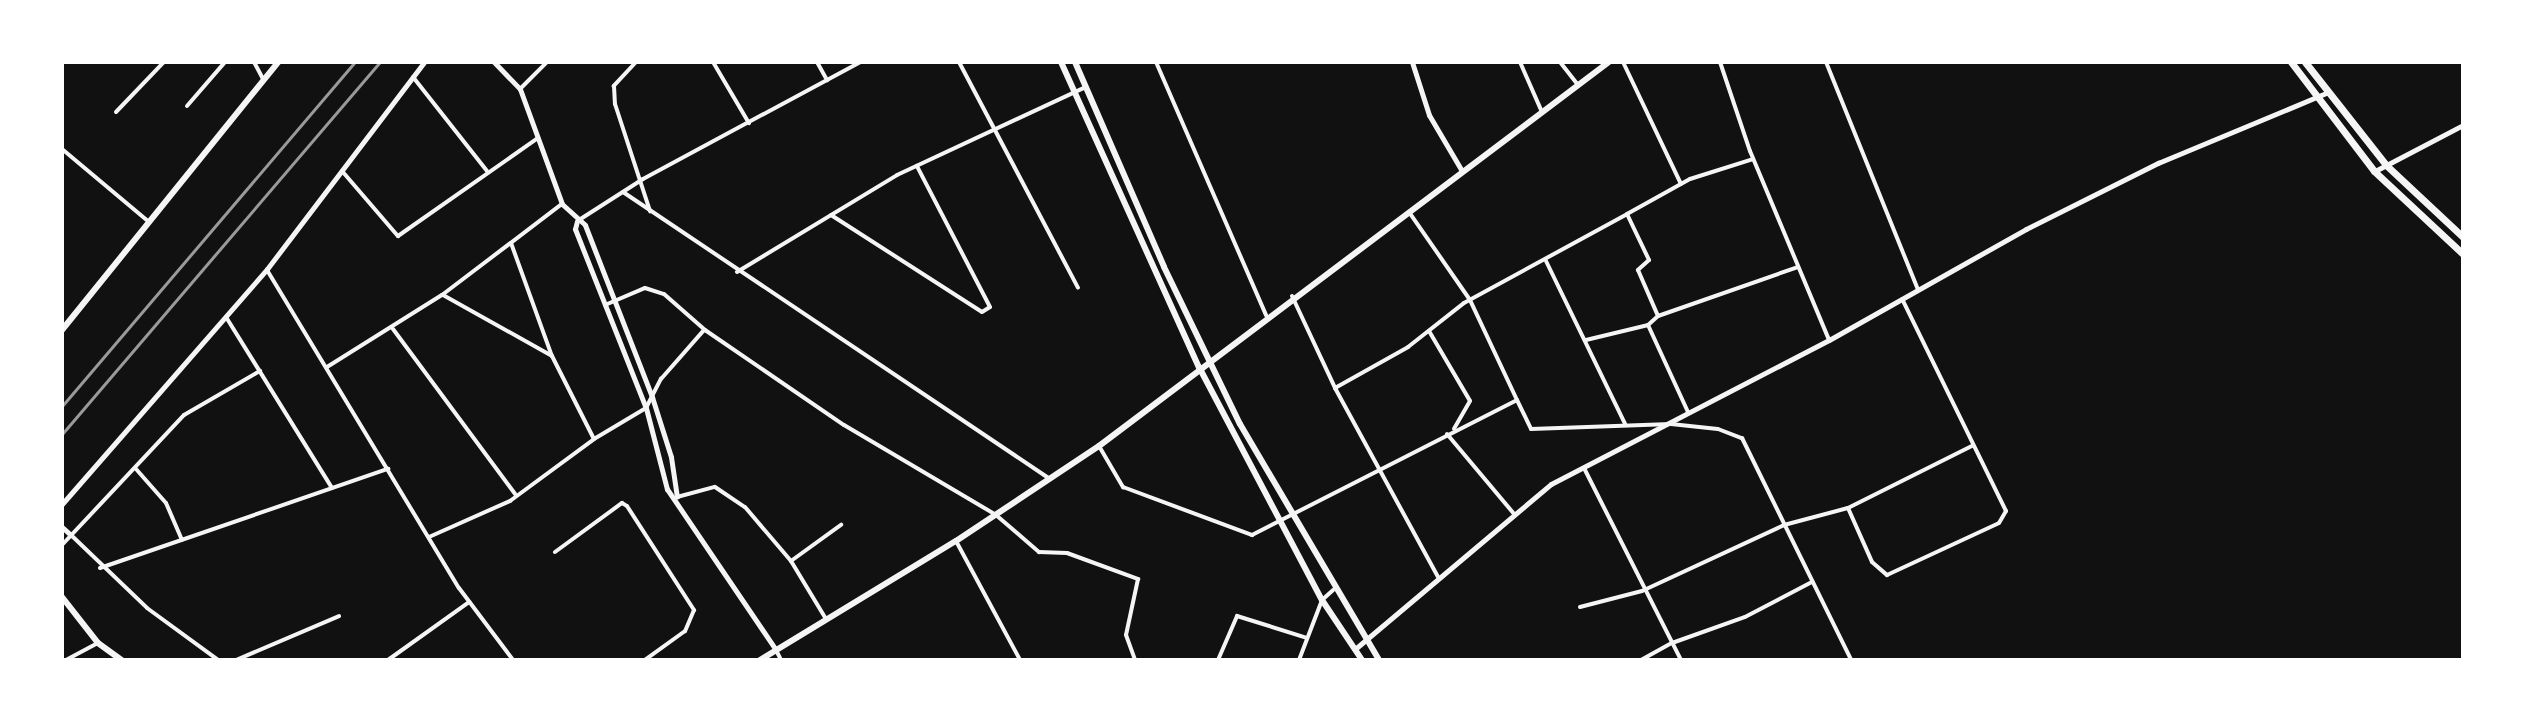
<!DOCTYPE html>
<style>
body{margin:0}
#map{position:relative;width:2525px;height:722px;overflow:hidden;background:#111;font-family:"Libre Baskerville",serif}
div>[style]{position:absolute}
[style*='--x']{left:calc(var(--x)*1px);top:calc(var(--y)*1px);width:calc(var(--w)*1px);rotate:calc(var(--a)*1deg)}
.minor>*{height:4px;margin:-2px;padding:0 2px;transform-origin:2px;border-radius:2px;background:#f5f5f5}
.tertiary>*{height:5px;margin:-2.5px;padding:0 2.5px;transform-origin:2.5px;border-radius:2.5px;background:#f5f5f5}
.secondary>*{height:6px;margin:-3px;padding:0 3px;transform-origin:3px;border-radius:3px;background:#f5f5f5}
.primary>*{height:7px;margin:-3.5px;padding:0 3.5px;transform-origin:3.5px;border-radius:3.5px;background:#f5f5f5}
.rail>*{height:3px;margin:-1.5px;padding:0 1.5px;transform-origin:1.5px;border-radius:1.5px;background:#9a9a9a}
span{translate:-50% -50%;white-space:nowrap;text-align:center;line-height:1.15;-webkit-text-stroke:6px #fff;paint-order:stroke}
.frame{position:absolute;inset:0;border:64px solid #fff;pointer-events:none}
</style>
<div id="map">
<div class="minor">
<div style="--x:254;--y:62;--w:19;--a:62"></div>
<div style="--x:636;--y:62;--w:33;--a:133"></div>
<div style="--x:614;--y:86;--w:18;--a:87"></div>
<div style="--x:615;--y:104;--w:113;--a:71.9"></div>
<div style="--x:713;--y:62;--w:71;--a:59.5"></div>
<div style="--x:817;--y:62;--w:21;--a:61"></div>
<div style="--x:959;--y:62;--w:255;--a:62.2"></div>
<div style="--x:1156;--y:62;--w:276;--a:66.5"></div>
<div style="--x:1520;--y:62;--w:55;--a:66.3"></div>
<div style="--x:1560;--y:62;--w:29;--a:52"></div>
<div style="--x:1623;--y:62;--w:135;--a:64.6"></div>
<div style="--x:1720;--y:62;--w:94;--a:71.4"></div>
<div style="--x:1750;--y:151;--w:205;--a:67.3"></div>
<div style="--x:1826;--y:62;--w:246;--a:68"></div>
<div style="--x:413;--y:77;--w:120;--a:51.8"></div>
<div style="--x:520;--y:89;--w:38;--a:-45"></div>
<div style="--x:187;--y:106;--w:58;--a:-49.2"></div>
<div style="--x:116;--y:112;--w:69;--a:-46.2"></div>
<div style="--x:62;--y:149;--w:114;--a:40"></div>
<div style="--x:342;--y:171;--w:86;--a:49.3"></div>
<div style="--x:398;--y:236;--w:171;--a:-35"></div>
<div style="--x:623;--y:192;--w:514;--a:33.91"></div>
<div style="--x:1627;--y:214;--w:51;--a:64.4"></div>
<div style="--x:1649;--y:260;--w:15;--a:138"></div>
<div style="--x:1638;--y:270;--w:50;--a:66.5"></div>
<div style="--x:1658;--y:316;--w:13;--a:138"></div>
<div style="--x:1648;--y:325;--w:96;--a:65.3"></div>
<div style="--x:831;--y:215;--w:179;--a:32.7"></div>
<div style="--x:982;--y:312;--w:9;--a:-32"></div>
<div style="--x:990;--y:307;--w:159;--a:-117.4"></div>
<div style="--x:579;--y:220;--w:76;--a:-32.6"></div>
<div style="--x:643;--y:179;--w:247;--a:-28.3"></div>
<div style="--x:511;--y:243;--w:120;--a:70.1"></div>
<div style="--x:552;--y:356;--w:93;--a:63.2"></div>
<div style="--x:1546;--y:261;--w:181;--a:64.1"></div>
<div style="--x:267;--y:270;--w:371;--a:58.9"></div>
<div style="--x:459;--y:588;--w:90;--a:53.1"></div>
<div style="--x:737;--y:272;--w:187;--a:-31.2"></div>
<div style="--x:897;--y:175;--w:208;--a:-25"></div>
<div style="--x:443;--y:295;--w:125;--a:29.2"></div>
<div style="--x:1292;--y:296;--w:102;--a:64.9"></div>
<div style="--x:1335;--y:388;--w:84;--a:-29.3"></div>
<div style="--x:1408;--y:347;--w:71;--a:-38.2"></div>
<div style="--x:1464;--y:303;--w:186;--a:-28.6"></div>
<div style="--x:1627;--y:214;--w:72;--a:-29.1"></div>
<div style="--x:1690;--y:179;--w:66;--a:-17.6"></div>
<div style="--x:605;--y:305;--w:43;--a:-23"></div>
<div style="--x:645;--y:288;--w:20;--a:18"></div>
<div style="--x:664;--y:294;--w:55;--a:41.3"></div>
<div style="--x:705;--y:330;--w:168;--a:34.4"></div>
<div style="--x:844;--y:425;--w:177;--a:30.6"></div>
<div style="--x:996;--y:515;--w:57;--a:40.7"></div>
<div style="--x:1039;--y:552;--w:28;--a:2"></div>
<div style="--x:1067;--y:553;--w:76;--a:20.1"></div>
<div style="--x:1138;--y:579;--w:57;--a:102.1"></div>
<div style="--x:1126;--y:635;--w:27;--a:70"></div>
<div style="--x:1658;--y:316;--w:148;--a:-19.3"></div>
<div style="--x:226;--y:317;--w:201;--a:58.2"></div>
<div style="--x:393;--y:329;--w:205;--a:53.5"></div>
<div style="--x:1429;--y:331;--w:81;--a:59.6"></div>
<div style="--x:1470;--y:401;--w:32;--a:120"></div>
<div style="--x:1586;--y:340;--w:64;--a:-13.6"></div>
<div style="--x:327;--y:367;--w:136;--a:-32.1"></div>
<div style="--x:442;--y:295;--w:151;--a:-37.2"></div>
<div style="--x:1335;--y:388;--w:217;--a:61.4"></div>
<div style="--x:1517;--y:400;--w:32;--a:64"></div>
<div style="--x:1531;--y:429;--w:140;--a:-2"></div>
<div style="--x:1671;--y:424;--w:47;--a:6.1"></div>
<div style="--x:1718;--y:429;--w:26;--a:21"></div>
<div style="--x:1742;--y:438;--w:247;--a:63.8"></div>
<div style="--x:1447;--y:434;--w:106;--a:50"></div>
<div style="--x:1099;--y:446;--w:48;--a:59.7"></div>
<div style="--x:1123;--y:487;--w:138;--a:20.4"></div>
<div style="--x:1252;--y:535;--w:297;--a:-27"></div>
<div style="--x:1517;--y:400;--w:110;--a:-115.2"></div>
<div style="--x:1470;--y:300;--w:107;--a:-124.7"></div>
<div style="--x:1584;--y:468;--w:215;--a:63.2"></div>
<div style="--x:136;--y:469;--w:45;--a:48.6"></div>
<div style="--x:166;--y:503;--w:40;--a:66.6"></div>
<div style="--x:677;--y:497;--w:39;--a:-15"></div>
<div style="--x:715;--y:487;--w:36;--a:34"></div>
<div style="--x:745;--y:507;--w:71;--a:49.6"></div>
<div style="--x:791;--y:561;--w:68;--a:58.9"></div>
<div style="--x:1848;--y:508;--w:59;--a:66"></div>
<div style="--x:1872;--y:562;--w:20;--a:41"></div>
<div style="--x:1887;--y:575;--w:123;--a:-24.9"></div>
<div style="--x:1999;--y:523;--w:14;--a:-60"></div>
<div style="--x:2006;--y:511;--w:236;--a:-116.1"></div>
<div style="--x:71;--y:535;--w:105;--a:43.8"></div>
<div style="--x:147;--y:608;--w:88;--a:36.2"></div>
<div style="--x:429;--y:537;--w:89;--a:-24"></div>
<div style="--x:510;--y:501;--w:104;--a:-36.4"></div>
<div style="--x:594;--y:439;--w:61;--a:-30.8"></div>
<div style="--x:646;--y:408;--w:33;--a:-63"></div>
<div style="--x:661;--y:379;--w:65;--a:-48.7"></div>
<div style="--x:956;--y:541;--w:135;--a:61.7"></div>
<div style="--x:62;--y:545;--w:178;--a:-46.8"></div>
<div style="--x:184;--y:415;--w:88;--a:-30.1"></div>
<div style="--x:555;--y:552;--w:83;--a:-36.2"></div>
<div style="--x:622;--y:503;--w:6;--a:31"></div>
<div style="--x:627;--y:506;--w:124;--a:57.2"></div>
<div style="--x:694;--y:610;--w:23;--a:113"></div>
<div style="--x:685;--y:631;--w:49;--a:144.1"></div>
<div style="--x:791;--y:561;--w:62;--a:-35.8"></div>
<div style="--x:100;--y:568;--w:305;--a:-19"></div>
<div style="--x:1580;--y:607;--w:64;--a:-14.5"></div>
<div style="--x:1642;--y:591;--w:157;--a:-24.9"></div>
<div style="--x:1784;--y:525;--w:66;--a:-14.9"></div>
<div style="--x:1848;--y:508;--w:139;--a:-26.6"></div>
<div style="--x:776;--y:650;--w:11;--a:63"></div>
<div style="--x:66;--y:660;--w:36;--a:-28"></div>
<div style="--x:236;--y:660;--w:112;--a:-23.1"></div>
<div style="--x:388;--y:660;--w:100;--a:-35.6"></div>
<div style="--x:1218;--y:660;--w:48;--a:-66.6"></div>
<div style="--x:1237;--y:616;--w:73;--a:17.4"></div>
<div style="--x:1299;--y:660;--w:64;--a:-69"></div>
<div style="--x:1322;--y:600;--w:15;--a:-42"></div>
<div style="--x:1641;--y:660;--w:35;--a:-29"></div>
<div style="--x:1672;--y:643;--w:77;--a:-19.6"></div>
<div style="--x:1745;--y:617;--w:76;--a:-27.6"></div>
</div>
<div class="tertiary">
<div style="--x:494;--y:62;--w:37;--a:46"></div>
<div style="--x:520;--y:89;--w:122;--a:69.9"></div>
<div style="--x:562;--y:204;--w:31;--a:42"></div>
<div style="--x:585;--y:225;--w:185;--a:68.7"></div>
<div style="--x:652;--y:397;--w:63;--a:72.4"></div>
<div style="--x:671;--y:457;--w:40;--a:81.5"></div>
<div style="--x:1412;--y:62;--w:56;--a:72.2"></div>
<div style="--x:1429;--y:115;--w:65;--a:59.5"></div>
<div style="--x:2375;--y:171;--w:99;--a:-27.6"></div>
<div style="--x:577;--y:221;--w:8;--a:104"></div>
<div style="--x:575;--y:229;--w:193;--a:68.4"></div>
<div style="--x:646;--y:408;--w:84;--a:75.5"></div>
<div style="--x:667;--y:489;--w:194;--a:55.9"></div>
<div style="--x:62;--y:504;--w:312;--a:-48.9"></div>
<div style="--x:267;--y:269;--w:260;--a:-52.8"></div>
<div style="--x:62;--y:527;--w:12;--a:42"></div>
<div style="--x:1355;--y:649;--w:256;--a:-40.1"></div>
<div style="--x:1551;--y:484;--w:313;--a:-27.4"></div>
<div style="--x:1829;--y:340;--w:226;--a:-29.4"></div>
<div style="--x:2026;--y:229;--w:148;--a:-26.6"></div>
<div style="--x:2158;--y:163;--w:182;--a:-22.6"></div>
</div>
<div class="secondary">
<div style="--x:1061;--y:62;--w:335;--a:65.7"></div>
<div style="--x:1199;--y:367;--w:263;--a:62.2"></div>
<div style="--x:1322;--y:600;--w:72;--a:56.3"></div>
<div style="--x:1075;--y:62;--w:223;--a:66.5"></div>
<div style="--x:1164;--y:267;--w:174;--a:64.2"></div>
<div style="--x:1240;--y:424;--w:274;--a:59.5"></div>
<div style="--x:62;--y:330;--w:344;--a:-51.1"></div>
<div style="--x:62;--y:597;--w:58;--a:52"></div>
<div style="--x:98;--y:643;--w:29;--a:36"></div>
<div style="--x:760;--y:660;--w:229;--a:-31.3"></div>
<div style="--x:956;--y:541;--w:172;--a:-33.6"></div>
<div style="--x:1099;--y:446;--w:638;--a:-36.98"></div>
</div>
<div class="primary">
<div style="--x:2291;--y:62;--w:137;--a:52.7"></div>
<div style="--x:2374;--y:171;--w:122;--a:43"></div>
<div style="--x:2305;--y:62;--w:131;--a:51.8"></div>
<div style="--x:2386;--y:165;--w:105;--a:43.1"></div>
</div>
<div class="rail">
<div style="--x:62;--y:406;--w:452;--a:-49.6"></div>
<div style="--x:62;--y:434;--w:489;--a:-49.5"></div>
</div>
<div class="frame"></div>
</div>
